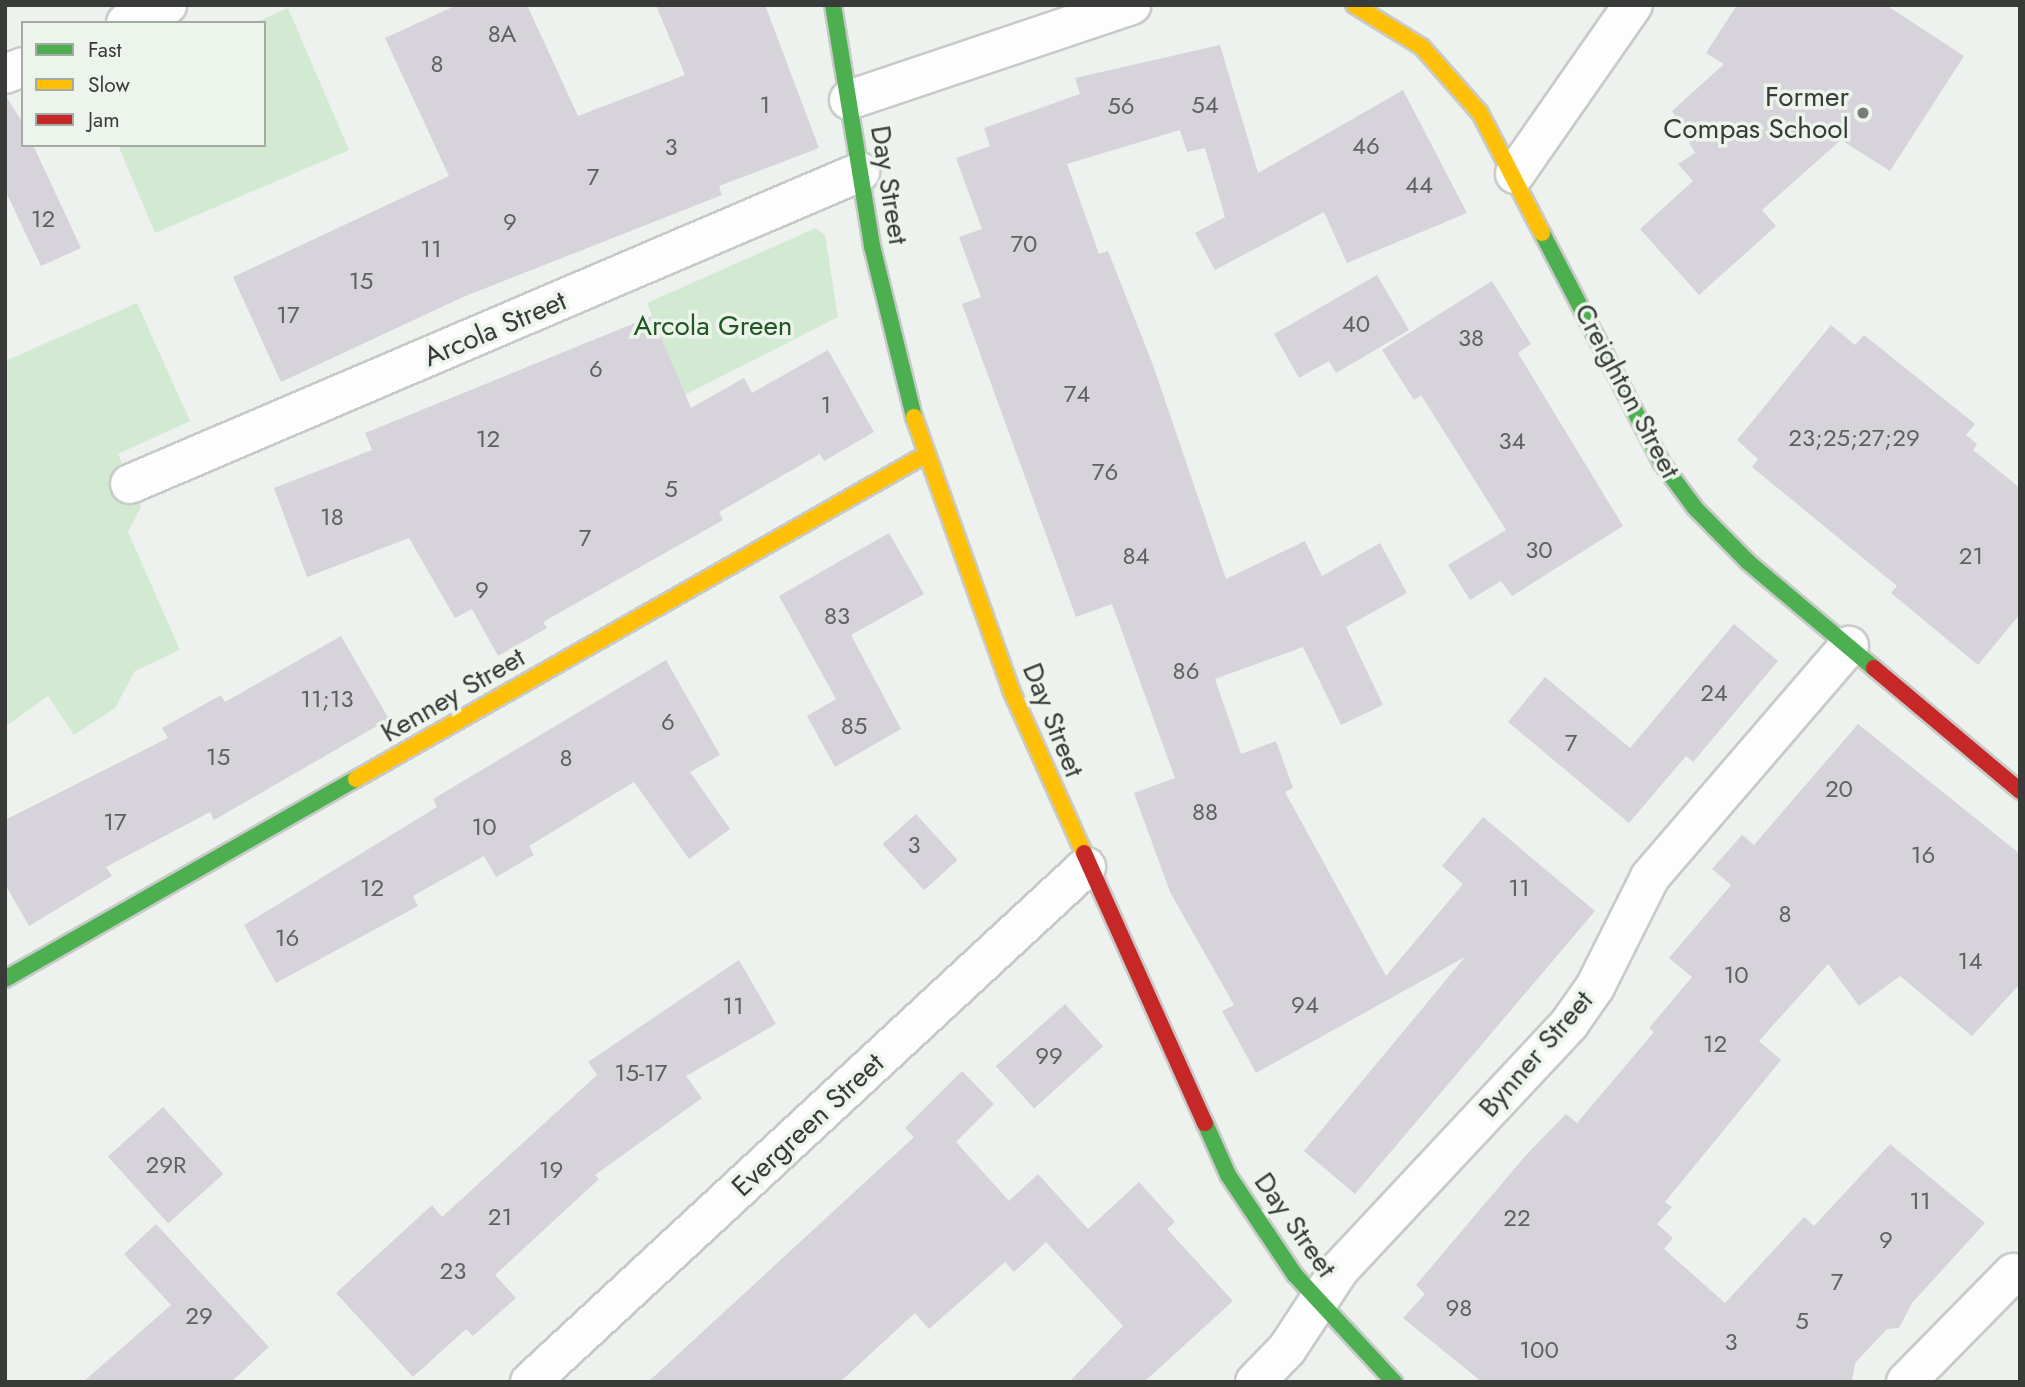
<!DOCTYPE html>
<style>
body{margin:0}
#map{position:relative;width:2025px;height:1387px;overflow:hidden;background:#eef2ee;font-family:Jost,sans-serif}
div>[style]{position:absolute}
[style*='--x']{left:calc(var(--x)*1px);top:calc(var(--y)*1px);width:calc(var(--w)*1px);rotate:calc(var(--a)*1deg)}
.green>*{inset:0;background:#d2e9d2}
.building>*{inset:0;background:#d6d3da;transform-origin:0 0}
.roads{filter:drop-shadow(2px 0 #c8cac8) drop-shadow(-2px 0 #c8cac8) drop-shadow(0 2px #c8cac8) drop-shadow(0 -2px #c8cac8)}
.street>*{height:38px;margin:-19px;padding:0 19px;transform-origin:19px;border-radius:19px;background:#fcfdfc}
.fast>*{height:16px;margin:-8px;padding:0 8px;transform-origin:8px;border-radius:8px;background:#4caf50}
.slow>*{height:16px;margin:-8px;padding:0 8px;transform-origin:8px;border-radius:8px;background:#ffc107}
.jam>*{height:16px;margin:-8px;padding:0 8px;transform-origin:8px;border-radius:8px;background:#c62828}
.dots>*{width:19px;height:19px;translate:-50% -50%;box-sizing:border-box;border:4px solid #ecf4ec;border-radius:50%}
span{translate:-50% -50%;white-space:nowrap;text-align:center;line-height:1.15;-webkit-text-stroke:7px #ecf4ec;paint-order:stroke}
.number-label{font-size:24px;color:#606160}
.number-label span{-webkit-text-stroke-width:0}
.poi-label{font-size:28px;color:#383b38}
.right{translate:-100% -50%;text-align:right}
.street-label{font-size:28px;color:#383b38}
.park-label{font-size:28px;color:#215722}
.frame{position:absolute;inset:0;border:7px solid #383b38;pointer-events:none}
.legend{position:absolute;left:21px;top:21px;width:245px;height:126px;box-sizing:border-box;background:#ecf4ec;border:2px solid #a4aaa4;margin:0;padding:9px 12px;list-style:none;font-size:21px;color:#383b38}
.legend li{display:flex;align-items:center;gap:14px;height:35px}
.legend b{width:35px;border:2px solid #a4aaa4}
</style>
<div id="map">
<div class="green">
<div style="clip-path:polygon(288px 8px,349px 150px,155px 233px,118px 145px,264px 145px,264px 23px,254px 23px)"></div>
<div style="clip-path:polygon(816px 228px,825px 235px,838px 317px,685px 395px,647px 303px)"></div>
<div style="clip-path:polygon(137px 303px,190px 421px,118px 454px,141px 507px,128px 532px,180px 650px,135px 671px,115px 708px,74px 735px,48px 696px,5px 727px,5px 361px)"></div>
</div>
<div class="building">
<div style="clip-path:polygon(457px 5px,527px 5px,578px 116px,685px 75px,656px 5px,765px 5px,819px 148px,719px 186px,722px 195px,463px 297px,281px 382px,233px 277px,449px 176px,385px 38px)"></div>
<div style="clip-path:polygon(1737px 5px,1886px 5px,1964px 56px,1890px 171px,1841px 140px,1762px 210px,1776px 226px,1699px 295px,1640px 229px,1693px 181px,1678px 164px,1695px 153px,1672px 111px,1724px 64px,1706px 53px)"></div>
<div style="clip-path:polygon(1220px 45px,1258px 173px,1403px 90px,1467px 213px,1347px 263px,1324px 212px,1215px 270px,1195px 233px,1225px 217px,1205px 148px,1187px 152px,1180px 130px,1067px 164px,1099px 254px,1108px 251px,1153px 365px,1226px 579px,1305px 541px,1322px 576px,1380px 543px,1407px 593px,1346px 627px,1383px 705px,1341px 725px,1303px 647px,1215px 679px,1241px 754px,1276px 741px,1293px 788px,1285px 792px,1386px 976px,1463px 884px,1442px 866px,1483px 817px,1595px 911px,1355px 1194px,1304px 1151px,1465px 957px,1256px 1073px,1222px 1011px,1234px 1005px,1170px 892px,1134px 793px,1175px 778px,1112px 604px,1076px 617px,962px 304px,981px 297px,959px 237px,982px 229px,956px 158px,990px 146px,984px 128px,1080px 94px,1075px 78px)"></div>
<div style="clip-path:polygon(5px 95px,23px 123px,23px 145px,33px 145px,81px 248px,41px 266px,5px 190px)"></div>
<div style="clip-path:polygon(1377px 275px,1409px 330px,1336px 373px,1329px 361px,1299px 378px,1274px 334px)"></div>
<div style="clip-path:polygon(1492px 281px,1531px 344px,1518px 353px,1623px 526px,1512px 596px,1501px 581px,1470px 600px,1448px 565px,1506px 530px,1421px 395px,1414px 400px,1382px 350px)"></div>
<div style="clip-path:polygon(652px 316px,691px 408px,744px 378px,752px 393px,828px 350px,874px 432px,824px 461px,820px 454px,719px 512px,723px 520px,543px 622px,547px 628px,498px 656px,472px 609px,455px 618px,409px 538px,307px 577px,274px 488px,372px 450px,365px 433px)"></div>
<div style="clip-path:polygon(1831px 325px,1855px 345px,1864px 335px,1975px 424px,1966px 435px,1977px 444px,1973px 450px,2020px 488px,2020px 614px,1978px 665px,1891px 593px,1897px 586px,1752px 467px,1758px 459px,1737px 440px)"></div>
<div style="clip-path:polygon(889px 533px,924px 594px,851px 635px,901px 729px,835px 767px,807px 716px,836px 699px,779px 596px)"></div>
<div style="clip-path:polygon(1734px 624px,1778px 661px,1693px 762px,1686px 756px,1629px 823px,1508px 722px,1545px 677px,1630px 748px)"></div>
<div style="clip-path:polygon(341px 636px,389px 719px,214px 820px,210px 812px,106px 867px,112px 876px,29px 926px,5px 884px,5px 820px,168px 738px,162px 728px,221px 695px,225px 702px)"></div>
<div style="clip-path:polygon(666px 660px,720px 755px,690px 772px,730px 829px,689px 859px,634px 782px,529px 846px,534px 855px,496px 877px,484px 856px,413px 896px,418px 906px,276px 983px,244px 925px,437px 807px,433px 799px)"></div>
<div style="clip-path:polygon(1858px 724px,2020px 854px,2020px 984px,1972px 1036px,1900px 976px,1859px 1006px,1828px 964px,1759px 1041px,1781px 1060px,1665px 1202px,1672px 1207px,1657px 1224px,1673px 1238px,1664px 1249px,1725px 1303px,1804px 1217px,1814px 1226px,1890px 1144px,1985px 1223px,1912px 1303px,1899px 1328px,1887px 1329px,1855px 1363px,1852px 1382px,1482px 1382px,1403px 1318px,1425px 1294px,1416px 1285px,1526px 1155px,1566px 1114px,1577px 1123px,1654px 1032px,1649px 1028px,1692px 977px,1669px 958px,1731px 885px,1712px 869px,1742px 835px,1754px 845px)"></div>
<div style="left:916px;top:814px;width:62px;height:45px;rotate:48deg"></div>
<div style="clip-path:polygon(739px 960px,776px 1024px,686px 1076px,702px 1098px,595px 1175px,599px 1179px,495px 1275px,516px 1298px,473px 1336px,466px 1329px,413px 1377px,336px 1293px,432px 1205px,442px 1217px,597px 1075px,588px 1062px)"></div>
<div style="left:1065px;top:1004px;width:57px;height:93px;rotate:48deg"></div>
<div style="clip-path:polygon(962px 1071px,994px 1104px,956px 1142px,1009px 1201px,1038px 1174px,1088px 1229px,1139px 1182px,1175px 1222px,1167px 1229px,1233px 1301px,1144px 1382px,1069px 1382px,1123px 1326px,1046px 1242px,1014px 1272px,1005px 1262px,929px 1329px,915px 1313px,840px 1382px,648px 1382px,914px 1137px,905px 1128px)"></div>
<div style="left:163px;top:1107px;width:90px;height:74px;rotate:48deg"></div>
<div style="clip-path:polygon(156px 1224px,269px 1347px,231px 1382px,83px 1382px,171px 1305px,124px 1254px)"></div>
</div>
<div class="roads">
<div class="street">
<div style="--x:126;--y:23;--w:45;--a:-23.7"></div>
<div style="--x:5;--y:74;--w:19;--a:-21"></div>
<div style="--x:849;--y:100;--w:298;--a:-18.6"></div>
<div style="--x:1515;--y:174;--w:206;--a:-55.1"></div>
<div style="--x:130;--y:484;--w:794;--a:-23.14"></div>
<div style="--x:530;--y:1382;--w:758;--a:-42.81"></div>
<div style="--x:1255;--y:1382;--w:46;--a:-45.9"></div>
<div style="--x:1287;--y:1349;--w:95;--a:-56.6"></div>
<div style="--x:1339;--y:1270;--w:337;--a:-46.9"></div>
<div style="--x:1569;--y:1024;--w:45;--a:-54.9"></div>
<div style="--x:1595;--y:987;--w:123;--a:-63.4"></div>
<div style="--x:1650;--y:877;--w:305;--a:-49.3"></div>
<div style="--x:1906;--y:1382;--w:153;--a:-45.5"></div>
</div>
<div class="fast">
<div style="--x:833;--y:5;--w:244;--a:80.8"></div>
<div style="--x:872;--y:246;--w:176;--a:76.2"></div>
<div style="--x:1542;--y:233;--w:258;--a:62.5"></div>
<div style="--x:1661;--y:462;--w:57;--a:53.5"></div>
<div style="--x:1695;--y:508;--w:76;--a:45.5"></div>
<div style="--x:1748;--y:562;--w:165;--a:40.1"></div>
<div style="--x:5;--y:979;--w:404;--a:-29.7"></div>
<div style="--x:1205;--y:1123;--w:57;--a:66.1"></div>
<div style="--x:1228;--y:1175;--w:120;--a:56.2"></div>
<div style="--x:1295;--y:1275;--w:146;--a:47.2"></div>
</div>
<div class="slow">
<div style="--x:1354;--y:5;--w:80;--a:31.7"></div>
<div style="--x:1422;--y:47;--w:88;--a:48.7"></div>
<div style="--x:1480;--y:113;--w:135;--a:62.7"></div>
<div style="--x:914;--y:417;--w:290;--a:70.4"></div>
<div style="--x:1011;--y:690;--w:179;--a:65.9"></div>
<div style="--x:356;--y:779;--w:655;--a:-29.66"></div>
</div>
<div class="jam">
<div style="--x:1874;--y:668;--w:191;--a:40.1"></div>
<div style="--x:1084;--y:853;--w:296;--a:65.9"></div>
</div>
</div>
<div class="dots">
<div style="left:1863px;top:113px;background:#787b78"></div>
</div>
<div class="number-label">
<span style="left:502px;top:34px">8A</span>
<span style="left:437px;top:64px">8</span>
<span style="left:765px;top:105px">1</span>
<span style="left:1205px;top:105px">54</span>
<span style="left:1121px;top:106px">56</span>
<span style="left:1366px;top:146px">46</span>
<span style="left:671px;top:147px">3</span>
<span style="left:593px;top:177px">7</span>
<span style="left:1419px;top:185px">44</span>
<span style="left:43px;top:219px">12</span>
<span style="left:510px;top:222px">9</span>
<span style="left:1024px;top:244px">70</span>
<span style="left:431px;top:249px">11</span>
<span style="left:361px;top:281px">15</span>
<span style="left:288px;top:315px">17</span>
<span style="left:1356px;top:324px">40</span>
<span style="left:1471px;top:338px">38</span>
<span style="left:596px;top:369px">6</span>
<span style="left:1077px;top:394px">74</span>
<span style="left:826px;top:405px">1</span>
<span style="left:1854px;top:438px">23;25;27;29</span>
<span style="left:488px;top:439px">12</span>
<span style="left:1512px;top:441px">34</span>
<span style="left:1105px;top:472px">76</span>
<span style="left:671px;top:489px">5</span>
<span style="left:332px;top:517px">18</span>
<span style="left:585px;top:538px">7</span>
<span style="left:1539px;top:550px">30</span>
<span style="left:1136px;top:556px">84</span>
<span style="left:1971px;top:556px">21</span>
<span style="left:482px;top:590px">9</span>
<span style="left:837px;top:616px">83</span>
<span style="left:1186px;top:671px">86</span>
<span style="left:1714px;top:693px">24</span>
<span style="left:327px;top:699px">11;13</span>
<span style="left:668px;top:722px">6</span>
<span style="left:854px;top:726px">85</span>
<span style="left:1571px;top:743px">7</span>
<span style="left:218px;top:757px">15</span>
<span style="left:566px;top:758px">8</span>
<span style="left:1839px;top:789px">20</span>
<span style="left:1205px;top:812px">88</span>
<span style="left:115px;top:822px">17</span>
<span style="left:484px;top:827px">10</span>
<span style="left:914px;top:845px">3</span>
<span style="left:1923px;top:855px">16</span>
<span style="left:372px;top:888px">12</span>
<span style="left:1519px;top:888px">11</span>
<span style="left:1785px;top:914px">8</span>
<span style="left:287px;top:938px">16</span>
<span style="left:1970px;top:961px">14</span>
<span style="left:1736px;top:975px">10</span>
<span style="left:1305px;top:1005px">94</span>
<span style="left:733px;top:1006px">11</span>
<span style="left:1715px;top:1044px">12</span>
<span style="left:1049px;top:1056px">99</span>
<span style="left:641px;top:1073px">15-17</span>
<span style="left:166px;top:1165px">29R</span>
<span style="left:551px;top:1170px">19</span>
<span style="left:1920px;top:1201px">11</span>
<span style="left:500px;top:1217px">21</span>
<span style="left:1517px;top:1218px">22</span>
<span style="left:1886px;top:1240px">9</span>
<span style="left:453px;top:1271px">23</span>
<span style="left:1837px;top:1282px">7</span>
<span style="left:1459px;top:1308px">98</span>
<span style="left:199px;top:1316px">29</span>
<span style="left:1802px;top:1321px">5</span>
<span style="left:1731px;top:1342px">3</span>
<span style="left:1539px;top:1350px">100</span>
</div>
<div class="poi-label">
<span class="right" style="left:1849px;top:113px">Former<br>Compas School</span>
</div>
<div class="street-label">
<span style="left:889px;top:185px;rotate:81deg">Day Street</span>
<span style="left:495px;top:329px;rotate:-23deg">Arcola Street</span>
<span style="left:1627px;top:391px;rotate:62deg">Creighton Street</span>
<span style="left:453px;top:695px;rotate:-30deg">Kenney Street</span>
<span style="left:1053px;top:720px;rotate:68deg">Day Street</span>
<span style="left:1536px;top:1054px;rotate:-49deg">Bynner Street</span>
<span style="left:808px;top:1125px;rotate:-43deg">Evergreen Street</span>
<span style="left:1295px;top:1225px;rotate:55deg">Day Street</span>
</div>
<div class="park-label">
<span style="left:713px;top:326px">Arcola Green</span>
</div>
<div class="frame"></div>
<ul class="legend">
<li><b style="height:9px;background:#4caf50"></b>Fast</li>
<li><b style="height:9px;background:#ffc107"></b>Slow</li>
<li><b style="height:9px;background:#c62828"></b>Jam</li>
</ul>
</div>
